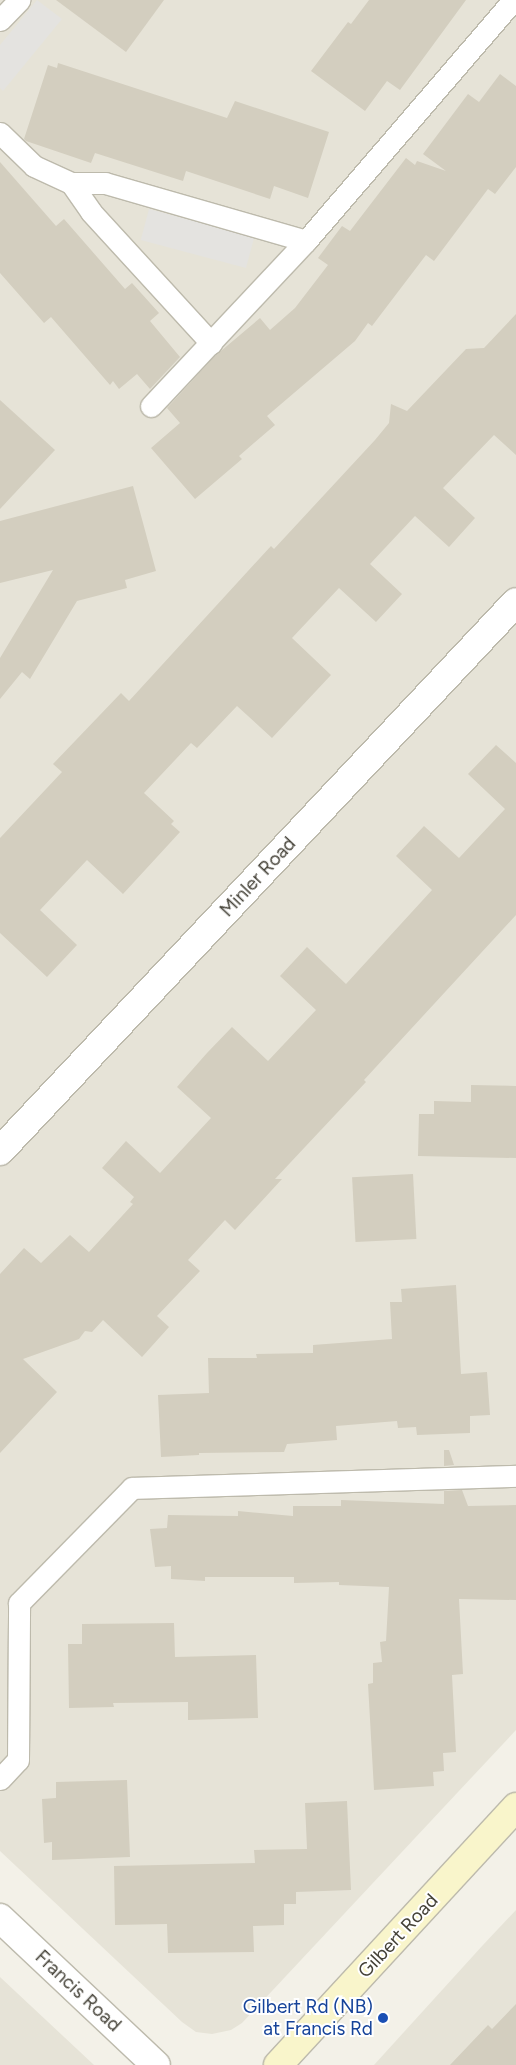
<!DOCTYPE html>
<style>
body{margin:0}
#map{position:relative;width:516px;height:2065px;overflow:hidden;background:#f3f1e8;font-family:Figtree,sans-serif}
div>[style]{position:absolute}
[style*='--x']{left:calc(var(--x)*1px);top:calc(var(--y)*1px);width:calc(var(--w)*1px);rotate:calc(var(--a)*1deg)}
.residential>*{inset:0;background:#e6e3d7}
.parking>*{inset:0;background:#e4e3e0;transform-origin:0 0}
.building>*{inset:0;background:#d3cebf;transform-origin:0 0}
.roads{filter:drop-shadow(1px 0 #bdbaac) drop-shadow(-1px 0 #bdbaac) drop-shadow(0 1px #bdbaac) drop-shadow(0 -1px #bdbaac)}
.service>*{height:21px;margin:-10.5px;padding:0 10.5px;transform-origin:10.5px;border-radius:10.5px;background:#fff}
.minor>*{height:28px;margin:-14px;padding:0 14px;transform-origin:14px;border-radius:14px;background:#fff}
.tertiary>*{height:28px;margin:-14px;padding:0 14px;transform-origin:14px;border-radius:14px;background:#fff}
.secondary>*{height:28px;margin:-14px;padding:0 14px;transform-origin:14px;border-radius:14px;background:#f9f5cb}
.dots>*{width:14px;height:14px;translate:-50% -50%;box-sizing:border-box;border:2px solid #fff;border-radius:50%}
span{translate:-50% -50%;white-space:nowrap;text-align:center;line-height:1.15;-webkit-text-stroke:4px #fff;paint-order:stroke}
.street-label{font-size:19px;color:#454238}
.transit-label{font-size:19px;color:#164399}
.right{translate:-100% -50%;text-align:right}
</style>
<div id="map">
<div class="residential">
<div style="clip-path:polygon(0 0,516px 0,516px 1730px,242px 2023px,231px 2030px,212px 2034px,196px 2032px,182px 2022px,0 1851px)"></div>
<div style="clip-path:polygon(516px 1910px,516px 2065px,374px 2065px,483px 1945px)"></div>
<div style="clip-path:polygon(0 1977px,94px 2065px,0 2065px)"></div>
</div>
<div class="parking">
<div style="clip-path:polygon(37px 0,62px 19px,3px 91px,0 88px,0 45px)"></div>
<div style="left:149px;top:209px;width:109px;height:32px;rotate:15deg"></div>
</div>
<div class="building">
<div style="clip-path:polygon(56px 0,164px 0,126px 52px)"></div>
<div style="clip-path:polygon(369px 0,466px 0,400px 90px,387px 81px,365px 111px,311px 71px,348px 22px,351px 24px)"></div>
<div style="clip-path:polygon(58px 63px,227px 118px,235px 101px,329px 132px,308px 198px,274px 186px,270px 199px,186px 171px,183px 181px,95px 153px,91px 163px,26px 141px,24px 139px,48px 65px,57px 68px)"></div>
<div style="clip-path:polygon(500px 74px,516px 86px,516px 167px,495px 194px,488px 189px,434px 261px,426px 255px,372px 326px,368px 323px,355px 341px,267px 416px,275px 425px,239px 456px,242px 459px,195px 499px,151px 448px,180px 423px,167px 408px,215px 356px,260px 318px,270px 330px,295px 308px,328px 265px,318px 258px,342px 226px,350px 231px,406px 158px,415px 165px,417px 161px,446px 171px,423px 154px,468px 94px,479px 102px)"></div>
<div style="clip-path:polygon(0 162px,56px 226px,64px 219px,125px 289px,132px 283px,159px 313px,150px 321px,180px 357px,150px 389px,137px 374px,119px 389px,113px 381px,110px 385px,51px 317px,44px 323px,0 273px)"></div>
<div style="clip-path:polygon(516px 314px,516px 455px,494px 435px,443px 488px,475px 518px,449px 547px,415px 516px,370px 564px,402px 594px,376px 622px,339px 588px,292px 638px,331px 675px,272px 738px,237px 706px,197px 748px,191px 743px,144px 793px,174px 821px,171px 824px,180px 832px,123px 894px,87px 860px,40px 910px,77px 945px,47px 977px,0 933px,0 838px,62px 772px,53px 764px,121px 693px,129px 701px,271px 546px,274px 549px,375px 440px,389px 423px,391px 404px,407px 411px,466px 349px,484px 348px)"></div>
<div style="clip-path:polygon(0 400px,55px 450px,0 509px)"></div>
<div style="clip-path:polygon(133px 486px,156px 571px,125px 580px,127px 588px,77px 601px,30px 679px,22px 672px,0 699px,0 658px,53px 570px,0 583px,0 521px)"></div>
<div style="clip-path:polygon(496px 745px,516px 763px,516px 915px,364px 1080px,366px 1082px,275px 1179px,282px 1179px,235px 1230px,225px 1220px,188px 1260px,200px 1271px,157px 1316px,169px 1327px,142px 1357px,103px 1320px,92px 1332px,85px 1331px,79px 1339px,23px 1359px,57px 1392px,0 1453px,0 1274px,24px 1248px,41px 1263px,70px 1235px,89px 1252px,133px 1204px,130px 1202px,134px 1197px,102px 1168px,126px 1141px,160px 1173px,211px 1118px,177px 1087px,207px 1053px,232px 1027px,268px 1061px,316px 1010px,280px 976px,307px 947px,346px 984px,432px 890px,396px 856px,424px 826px,459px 858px,505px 809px,468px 774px)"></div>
<div style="clip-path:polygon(471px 1085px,516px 1086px,516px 1158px,418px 1156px,419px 1114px,434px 1114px,434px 1101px,471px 1102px)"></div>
<div style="left:413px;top:1174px;width:65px;height:61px;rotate:87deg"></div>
<div style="clip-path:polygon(456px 1285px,461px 1374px,487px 1372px,490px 1415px,470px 1416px,470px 1433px,417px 1435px,416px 1427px,398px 1428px,397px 1421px,336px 1426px,337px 1440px,287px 1444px,284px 1452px,199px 1453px,199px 1455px,161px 1457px,158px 1395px,209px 1393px,208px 1358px,257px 1358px,256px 1354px,313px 1353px,313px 1345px,392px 1339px,390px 1302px,402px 1302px,401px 1289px)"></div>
<div style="clip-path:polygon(444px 1450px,449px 1450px,454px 1465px,444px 1466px)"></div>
<div style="clip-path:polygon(462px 1490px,468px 1506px,516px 1505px,516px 1600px,459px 1599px,463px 1674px,452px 1675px,456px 1752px,443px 1753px,444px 1771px,433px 1772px,434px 1786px,374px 1790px,368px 1684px,373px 1683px,373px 1663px,382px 1662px,380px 1642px,386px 1641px,389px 1587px,339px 1585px,339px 1582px,294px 1583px,294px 1577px,205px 1577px,205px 1581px,171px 1579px,171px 1566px,155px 1567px,150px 1529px,167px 1528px,168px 1515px,238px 1516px,238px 1511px,293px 1516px,293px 1506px,341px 1506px,341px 1500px,444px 1504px,444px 1491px)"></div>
<div style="clip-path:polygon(174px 1623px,175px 1657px,256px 1655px,258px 1718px,188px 1720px,188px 1702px,113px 1703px,114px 1707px,69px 1708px,68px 1644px,82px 1644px,82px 1624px)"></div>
<div style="clip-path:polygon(127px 1780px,130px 1857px,52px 1860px,52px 1842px,44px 1843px,42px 1799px,56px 1798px,56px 1782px)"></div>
<div style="clip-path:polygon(347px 1801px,351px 1890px,296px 1892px,296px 1904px,284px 1904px,284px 1925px,253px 1926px,254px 1952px,168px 1953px,167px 1924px,115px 1925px,114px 1866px,255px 1863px,254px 1850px,307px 1849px,305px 1803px)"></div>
<div style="clip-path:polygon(516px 2004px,516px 2065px,450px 2065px,488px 2025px,492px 2029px)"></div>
</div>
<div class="roads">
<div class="service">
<div style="--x:0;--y:20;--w:28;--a:-46"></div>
<div style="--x:0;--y:133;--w:47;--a:44.1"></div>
<div style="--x:34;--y:166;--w:41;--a:24.7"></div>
<div style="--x:71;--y:183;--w:34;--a:0"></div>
<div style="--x:105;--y:183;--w:209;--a:16.1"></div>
<div style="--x:306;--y:241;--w:318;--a:-49.3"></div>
<div style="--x:71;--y:183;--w:35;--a:55"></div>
<div style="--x:91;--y:212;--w:178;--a:47.5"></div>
<div style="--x:151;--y:406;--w:226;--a:-46.8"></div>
<div style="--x:0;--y:1779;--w:26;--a:-47"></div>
<div style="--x:18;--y:1760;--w:157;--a:-89.6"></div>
<div style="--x:19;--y:1603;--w:161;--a:-45.5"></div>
<div style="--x:132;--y:1488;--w:384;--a:-1.8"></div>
</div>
<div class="minor">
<div style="--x:0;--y:1151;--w:753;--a:-46.77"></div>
</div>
<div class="tertiary">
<div style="--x:0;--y:1918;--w:214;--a:43.3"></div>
</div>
<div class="secondary">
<div style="--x:278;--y:2065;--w:351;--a:-47.3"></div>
</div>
</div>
<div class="dots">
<div style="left:383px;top:2018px;background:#1a4fb4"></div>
</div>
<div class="street-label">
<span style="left:258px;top:877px;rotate:-47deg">Minler Road</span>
<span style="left:398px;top:1936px;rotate:-47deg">Gilbert Road</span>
<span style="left:78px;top:1991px;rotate:43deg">Francis Road</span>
</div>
<div class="transit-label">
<span class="right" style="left:373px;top:2018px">Gilbert Rd (NB)<br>at Francis Rd</span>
</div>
</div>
